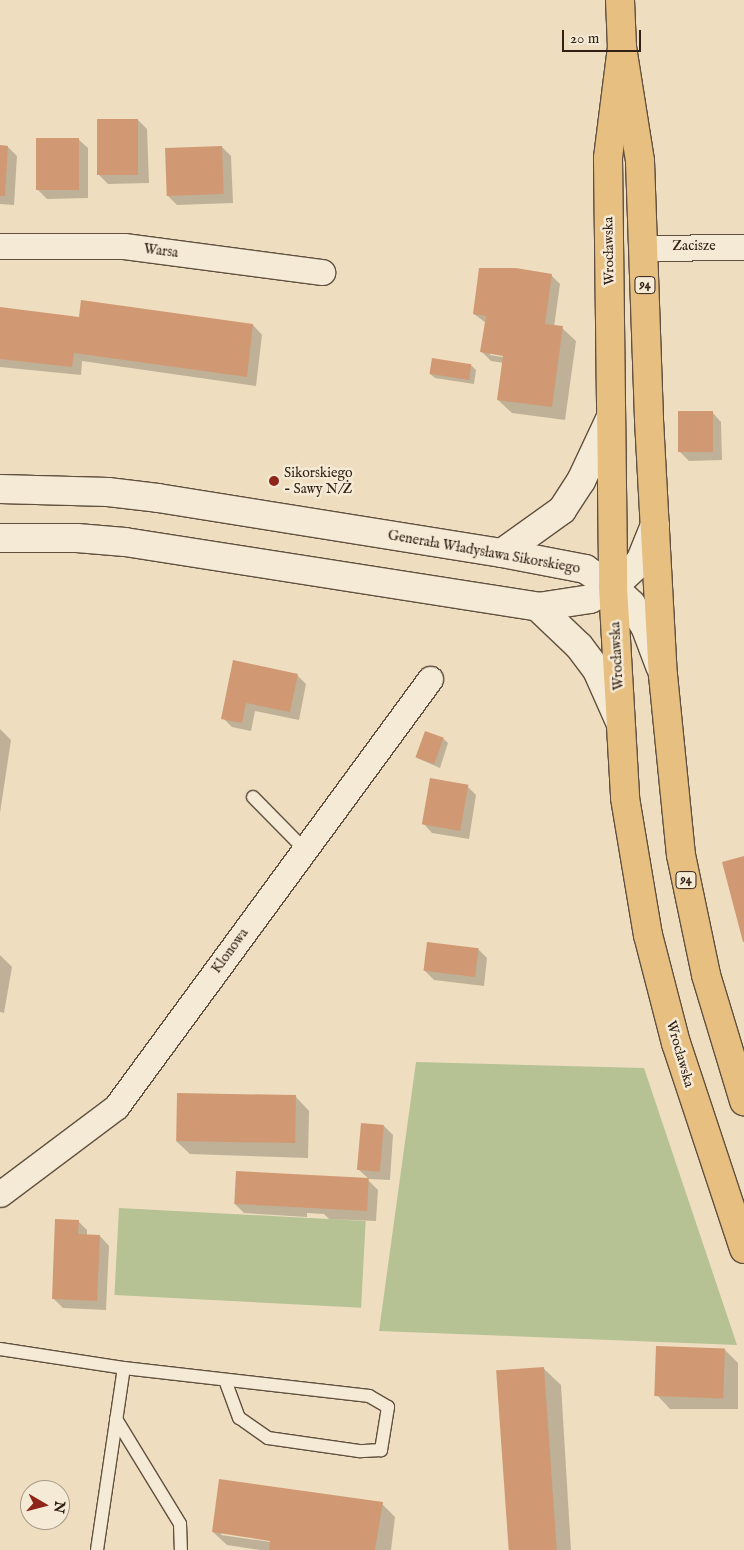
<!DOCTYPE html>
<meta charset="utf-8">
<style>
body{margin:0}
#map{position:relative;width:744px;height:1550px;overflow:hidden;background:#eedebf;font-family:"IM FELL English",serif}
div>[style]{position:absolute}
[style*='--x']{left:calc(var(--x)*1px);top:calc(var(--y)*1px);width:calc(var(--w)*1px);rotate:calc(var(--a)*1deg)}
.green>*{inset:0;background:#b6c294;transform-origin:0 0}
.shadow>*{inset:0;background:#0003}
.building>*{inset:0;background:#d19973;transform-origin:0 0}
.roads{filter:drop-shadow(1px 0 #615040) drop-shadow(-1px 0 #615040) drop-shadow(0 1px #615040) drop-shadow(0 -1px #615040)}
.service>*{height:12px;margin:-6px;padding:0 6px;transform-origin:6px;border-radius:6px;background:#f4ead5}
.minor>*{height:25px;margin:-12.5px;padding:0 12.5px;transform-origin:12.5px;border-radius:12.5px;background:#f4ead5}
.tertiary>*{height:28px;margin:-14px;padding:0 14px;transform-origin:14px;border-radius:14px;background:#f4ead5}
.primary>*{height:28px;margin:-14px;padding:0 14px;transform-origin:14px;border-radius:14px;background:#e7bf80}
.dots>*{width:14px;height:14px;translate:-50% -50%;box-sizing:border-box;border:2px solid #f4ead5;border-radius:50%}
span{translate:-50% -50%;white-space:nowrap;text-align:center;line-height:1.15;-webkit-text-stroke:5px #f4ead5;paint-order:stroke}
.shield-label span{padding:1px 4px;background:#f4ead5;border:1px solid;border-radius:4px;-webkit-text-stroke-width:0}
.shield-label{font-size:12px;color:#322015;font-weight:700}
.street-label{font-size:14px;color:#322015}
.poi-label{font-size:14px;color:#322015}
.left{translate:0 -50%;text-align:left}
.north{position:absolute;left:20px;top:1480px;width:50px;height:50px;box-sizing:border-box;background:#f4ead5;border:1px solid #a69988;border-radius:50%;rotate:98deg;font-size:14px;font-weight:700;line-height:20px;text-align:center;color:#322015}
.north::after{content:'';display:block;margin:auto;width:18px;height:22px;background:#8f2418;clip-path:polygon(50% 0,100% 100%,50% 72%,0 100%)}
.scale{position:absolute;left:562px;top:30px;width:79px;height:22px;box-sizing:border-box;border:2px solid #322015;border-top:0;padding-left:6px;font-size:15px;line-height:18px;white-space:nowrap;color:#322015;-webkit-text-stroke:4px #f4ead5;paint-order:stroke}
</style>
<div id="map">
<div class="green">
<div style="clip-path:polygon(416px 1062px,644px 1068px,737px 1345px,379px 1331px)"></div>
<div style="left:119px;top:1208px;width:247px;height:87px;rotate:3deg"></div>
</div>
<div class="shadow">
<div style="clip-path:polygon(138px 120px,147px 129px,149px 183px,108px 184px,99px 175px)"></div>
<div style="clip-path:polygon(78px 139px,88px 148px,88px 198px,47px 199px,38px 190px)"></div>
<div style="clip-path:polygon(0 147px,8px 147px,17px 156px,14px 205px,0 204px)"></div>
<div style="clip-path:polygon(222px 147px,231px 156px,233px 203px,177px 205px,168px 196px)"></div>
<div style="clip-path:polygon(evenodd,551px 275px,560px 284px,554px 327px,562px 328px,576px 341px,565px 420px,512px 413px,498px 400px,504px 363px,491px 361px,482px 352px,486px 323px,474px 314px,551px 275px,490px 352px,510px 355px,509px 358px,490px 355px,490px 352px)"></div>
<div style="clip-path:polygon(82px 301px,253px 325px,262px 335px,256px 386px,82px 361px,81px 375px,0 367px,0 309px,80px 318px)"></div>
<div style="clip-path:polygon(472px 366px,476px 370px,474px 384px,435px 378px,430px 374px)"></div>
<div style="clip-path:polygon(712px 412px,721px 422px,722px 460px,689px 461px,680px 452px)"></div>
<div style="clip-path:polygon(234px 662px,297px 675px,306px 684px,299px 720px,255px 711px,251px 731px,232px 727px,223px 718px)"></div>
<div style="clip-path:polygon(0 729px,11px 740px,0 813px)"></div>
<div style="clip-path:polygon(444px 739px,448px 743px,440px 768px,417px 758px)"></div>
<div style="clip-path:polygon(467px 786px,476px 795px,469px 839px,432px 833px,423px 823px)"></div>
<div style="clip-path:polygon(478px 949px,487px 958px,484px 986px,434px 980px,425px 971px)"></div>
<div style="clip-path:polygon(0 955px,12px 967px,4px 1013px,0 1012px)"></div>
<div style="clip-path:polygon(296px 1097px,309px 1111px,308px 1158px,190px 1154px,176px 1141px)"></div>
<div style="clip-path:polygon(384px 1126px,393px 1135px,390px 1180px,369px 1179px,359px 1170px)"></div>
<div style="clip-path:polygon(369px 1181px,378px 1190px,376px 1221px,329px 1219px,324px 1214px,307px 1213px,307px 1217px,244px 1213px,235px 1204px)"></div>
<div style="clip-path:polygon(78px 1221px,87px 1230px,87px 1236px,100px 1236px,109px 1246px,106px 1310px,63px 1308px,53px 1298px)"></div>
<div style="clip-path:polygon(724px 1349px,738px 1363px,738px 1409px,670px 1409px,657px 1395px)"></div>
<div style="clip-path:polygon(543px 1368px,561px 1385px,571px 1550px,509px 1550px)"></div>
<div style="clip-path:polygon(evenodd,382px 1504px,395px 1517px,391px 1550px,260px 1550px,227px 1545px,213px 1532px,382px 1504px,222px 1532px,271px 1539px,271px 1542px,221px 1535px,222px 1532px)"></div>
</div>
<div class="building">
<div style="left:97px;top:119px;width:41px;height:56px"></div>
<div style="left:36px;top:138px;width:43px;height:52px"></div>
<div style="clip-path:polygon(0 145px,8px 146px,5px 196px,0 196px)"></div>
<div style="left:222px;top:146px;width:48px;height:57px;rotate:88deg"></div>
<div style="clip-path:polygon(479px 268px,516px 268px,552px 274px,545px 324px,563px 326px,552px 407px,497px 400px,503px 356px,480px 352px,486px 316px,473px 314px)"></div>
<div style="clip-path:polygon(81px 300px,253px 324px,247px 377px,74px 353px,72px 367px,0 359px,0 307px,79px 317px)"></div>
<div style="left:432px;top:358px;width:40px;height:16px;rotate:9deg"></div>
<div style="left:713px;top:411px;width:41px;height:35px;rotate:90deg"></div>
<div style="clip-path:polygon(233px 660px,298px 674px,290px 712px,246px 703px,242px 723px,221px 719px)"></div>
<div style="left:425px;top:731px;width:20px;height:28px;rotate:20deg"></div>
<div style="left:430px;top:778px;width:39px;height:47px;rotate:10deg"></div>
<div style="clip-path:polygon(744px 856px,744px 942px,743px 942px,722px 862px)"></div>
<div style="left:427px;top:942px;width:52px;height:29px;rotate:7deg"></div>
<div style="left:177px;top:1093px;width:119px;height:48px;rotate:1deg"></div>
<div style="left:361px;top:1123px;width:23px;height:47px;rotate:5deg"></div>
<div style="left:236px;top:1171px;width:133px;height:33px;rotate:3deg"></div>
<div style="clip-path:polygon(55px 1219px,79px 1220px,78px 1234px,100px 1235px,97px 1301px,52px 1299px)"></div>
<div style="left:656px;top:1346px;width:69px;height:50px;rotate:2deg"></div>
<div style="left:544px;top:1367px;width:183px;height:48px;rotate:86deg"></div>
<div style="clip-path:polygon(219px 1479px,383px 1502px,375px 1550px,269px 1550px,270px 1541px,212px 1532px)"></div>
</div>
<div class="roads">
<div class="service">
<div style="--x:253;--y:797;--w:74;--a:45.5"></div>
<div style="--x:0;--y:1349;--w:125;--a:8.7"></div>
<div style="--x:124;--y:1368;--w:247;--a:6.5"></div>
<div style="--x:369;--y:1396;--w:22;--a:30"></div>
<div style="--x:388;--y:1407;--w:44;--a:99.2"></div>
<div style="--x:381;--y:1450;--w:22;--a:177"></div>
<div style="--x:359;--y:1451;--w:92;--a:-171.9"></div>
<div style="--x:268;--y:1438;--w:35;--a:-145"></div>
<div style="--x:239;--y:1418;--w:40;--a:-110.2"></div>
<div style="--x:116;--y:1419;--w:123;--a:58.6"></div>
<div style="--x:180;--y:1524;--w:26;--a:88"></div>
<div style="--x:97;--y:1550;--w:184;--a:-81.6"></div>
</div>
<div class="minor">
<div style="--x:0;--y:246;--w:124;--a:0"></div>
<div style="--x:124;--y:246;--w:200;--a:7.5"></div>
<div style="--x:644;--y:248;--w:100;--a:-0.6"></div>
<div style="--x:0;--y:1194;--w:145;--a:-36.9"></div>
<div style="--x:116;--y:1107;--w:531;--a:-53.73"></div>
</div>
<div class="tertiary">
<div style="--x:0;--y:489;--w:108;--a:1.6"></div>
<div style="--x:108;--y:492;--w:50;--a:6.8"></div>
<div style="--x:158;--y:498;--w:348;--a:9.1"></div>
<div style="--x:502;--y:553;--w:85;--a:10.9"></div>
<div style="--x:585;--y:569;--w:33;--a:33"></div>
<div style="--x:613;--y:587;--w:25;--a:43"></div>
<div style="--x:631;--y:604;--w:26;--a:58"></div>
<div style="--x:645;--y:626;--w:43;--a:69.4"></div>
<div style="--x:0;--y:538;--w:77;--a:0"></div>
<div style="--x:77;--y:538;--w:48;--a:4.8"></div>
<div style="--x:125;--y:542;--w:418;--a:8.9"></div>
<div style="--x:538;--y:607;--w:53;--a:-8.7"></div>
<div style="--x:590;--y:599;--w:26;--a:-28"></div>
<div style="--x:613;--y:587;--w:37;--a:-43"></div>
<div style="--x:640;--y:562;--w:40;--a:-68"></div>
<div style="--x:502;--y:553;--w:74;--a:-35.6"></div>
<div style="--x:562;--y:510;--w:35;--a:-57"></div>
<div style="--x:581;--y:481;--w:68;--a:-64.9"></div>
<div style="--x:538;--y:607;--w:57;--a:43.6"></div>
<div style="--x:579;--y:646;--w:30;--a:53"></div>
<div style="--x:597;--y:670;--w:57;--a:66.1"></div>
</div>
<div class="primary">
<div style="--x:620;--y:0;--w:47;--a:87.6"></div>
<div style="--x:622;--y:47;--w:115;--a:81"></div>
<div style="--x:640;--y:161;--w:259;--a:88"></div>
<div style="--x:649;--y:420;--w:255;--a:86.9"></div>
<div style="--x:663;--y:675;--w:181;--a:84.3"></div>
<div style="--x:681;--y:855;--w:123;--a:78.2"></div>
<div style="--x:706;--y:975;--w:132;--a:73.2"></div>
<div style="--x:622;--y:47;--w:112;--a:97.2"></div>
<div style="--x:608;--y:158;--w:429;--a:89.3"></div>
<div style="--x:613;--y:587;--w:211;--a:86.7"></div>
<div style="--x:625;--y:798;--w:139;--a:80.5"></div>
<div style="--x:648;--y:935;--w:112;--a:75.5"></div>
<div style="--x:676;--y:1043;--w:217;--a:71.7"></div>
</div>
</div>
<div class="dots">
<div style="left:274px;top:481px;background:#8f2418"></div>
</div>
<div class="shield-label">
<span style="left:645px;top:285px">94</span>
<span style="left:686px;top:880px">94</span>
</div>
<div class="street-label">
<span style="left:694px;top:246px">Zacisze</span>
<span style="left:161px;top:251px;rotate:7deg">Warsa</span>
<span style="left:609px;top:251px;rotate:-91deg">Wrocławska</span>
<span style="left:484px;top:552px;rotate:10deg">Generała Władysława Sikorskiego</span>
<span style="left:617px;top:656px;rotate:-93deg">Wrocławska</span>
<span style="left:230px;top:951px;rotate:-54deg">Klonowa</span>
<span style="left:680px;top:1054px;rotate:74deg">Wrocławska</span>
</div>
<div class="poi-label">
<span class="left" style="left:284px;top:481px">Sikorskiego<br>- Sawy N/Ż</span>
</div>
<div class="north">N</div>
<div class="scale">20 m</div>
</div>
